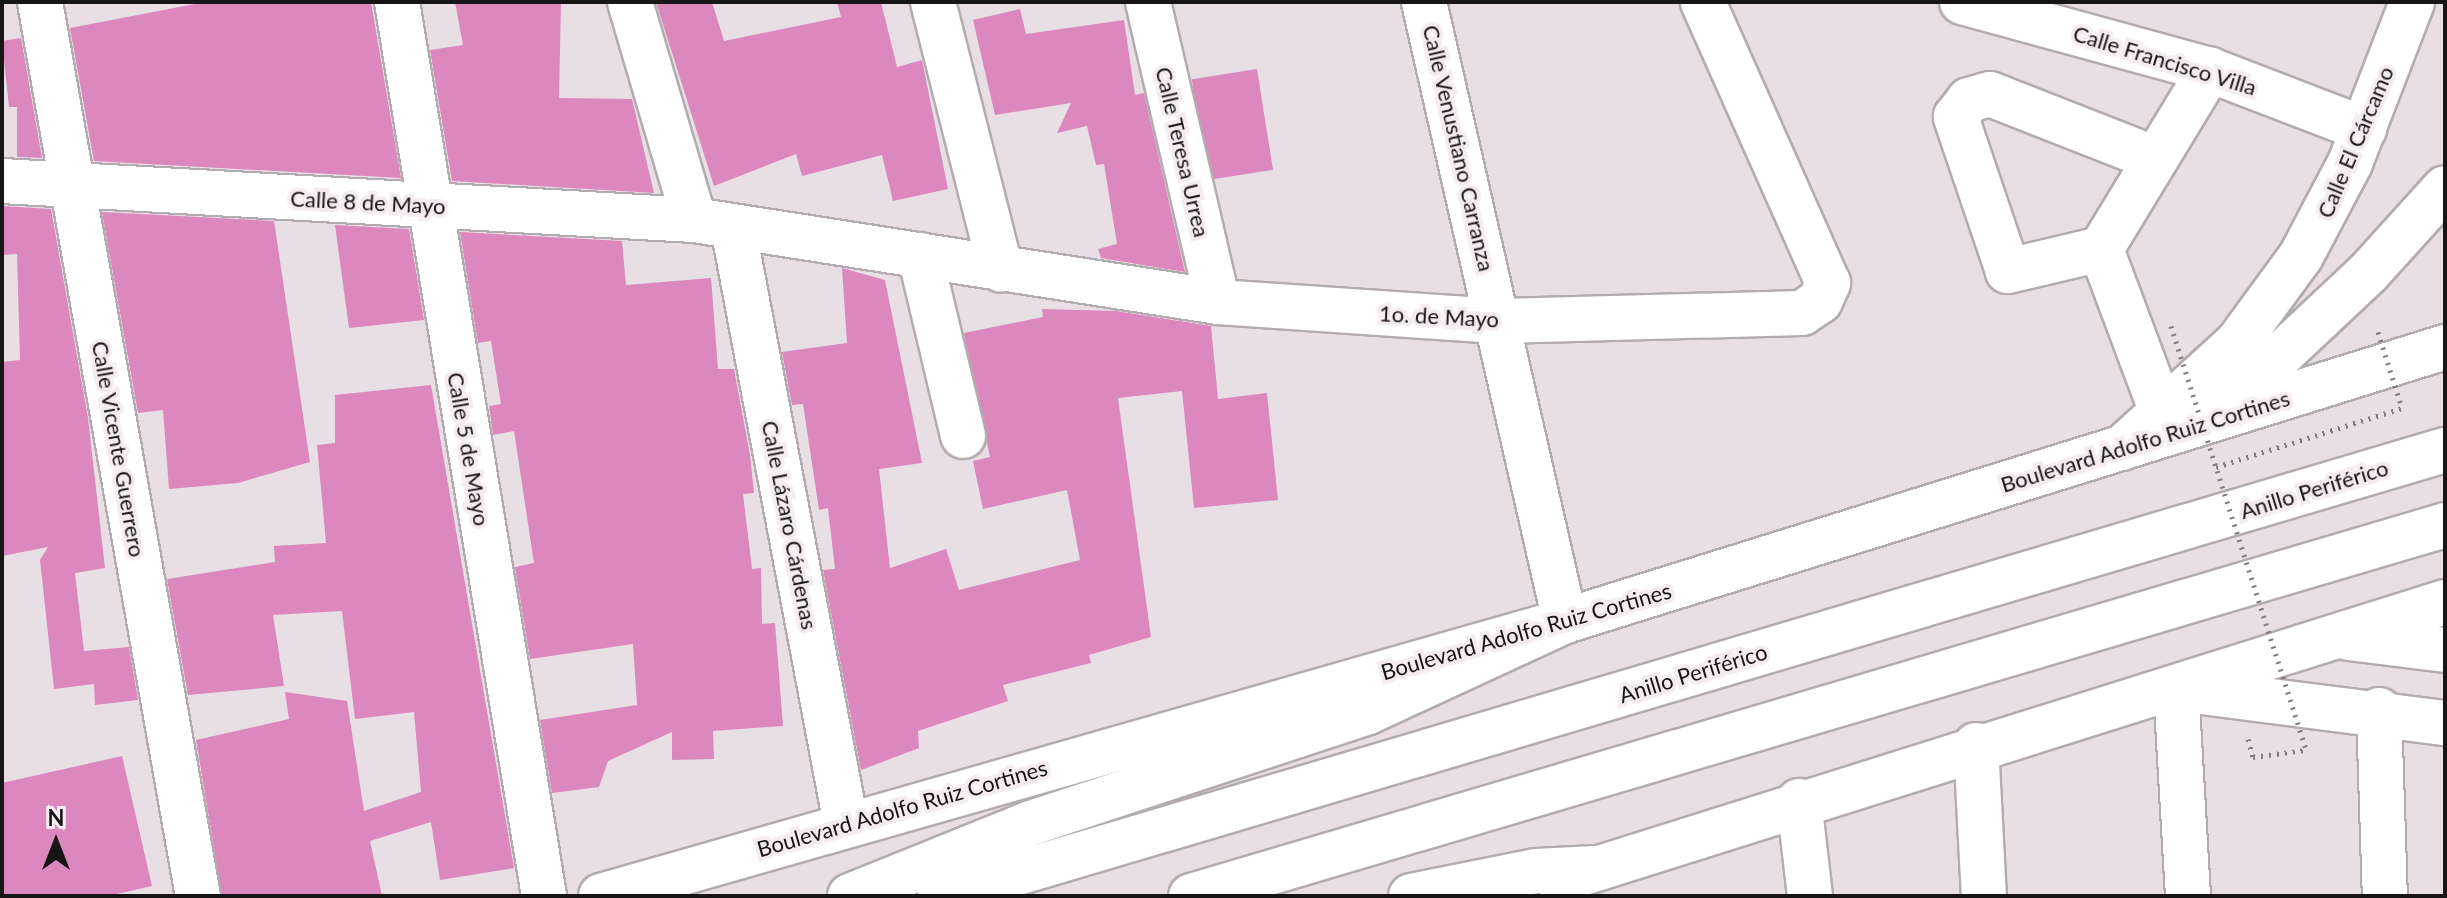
<!DOCTYPE html>
<meta charset="utf-8">
<style>
body{margin:0}
#map{position:relative;width:2447px;height:898px;overflow:hidden;background:#e7dfe4;font-family:Lato,sans-serif}
div>[style]{position:absolute}
[style*='--x']{left:calc(var(--x)*1px);top:calc(var(--y)*1px);width:calc(var(--w)*1px);rotate:calc(var(--a)*1deg)}
.building>*{inset:0;background:#dd87bf;transform-origin:0 0}
.path>*{height:5px;margin-top:-2.5px;transform-origin:0;background:repeating-linear-gradient(90deg,#7f7a7d 0 2px,transparent 0 8px)}
.roads{filter:drop-shadow(2px 0 #b2abaf) drop-shadow(-2px 0 #b2abaf) drop-shadow(0 2px #b2abaf) drop-shadow(0 -2px #b2abaf)}
.minor>*{height:44px;margin:-22px;padding:0 22px;transform-origin:22px;border-radius:22px;background:#fff}
.major>*{height:44px;margin:-22px;padding:0 22px;transform-origin:22px;border-radius:22px;background:#fff}
.highway>*{height:44px;margin:-22px;padding:0 22px;transform-origin:22px;border-radius:22px;background:#fff}
.path-bridge>*{height:5px;margin-top:-2.5px;transform-origin:0;background:repeating-linear-gradient(90deg,#7f7a7d 0 2px,transparent 0 8px)}
span{translate:-50% -50%;white-space:nowrap;text-align:center;line-height:1.15;-webkit-text-stroke:8px #f4ecf1;paint-order:stroke}
.street-label{font-size:22px;color:#181517}
.frame{position:absolute;inset:0;border:4px solid #181517;pointer-events:none}
.north{position:absolute;left:16px;top:802px;width:80px;height:80px;-webkit-text-stroke:6px #f4ecf1;paint-order:stroke;rotate:0deg;font-size:22px;font-weight:700;line-height:32px;text-align:center;color:#181517}
.north::after{content:'';display:block;margin:auto;width:28px;height:36px;background:#181517;clip-path:polygon(50% 0,100% 100%,50% 72%,0 100%)}
</style>
<div id="map">
<div class="building">
<div style="clip-path:polygon(205px 2px,371px 2px,401px 178px,94px 161px,70px 28px)"></div>
<div style="clip-path:polygon(455px 2px,561px 2px,559px 98px,632px 99px,654px 193px,452px 181px,430px 50px,463px 45px)"></div>
<div style="clip-path:polygon(656px 2px,712px 2px,724px 41px,841px 17px,837px 2px,881px 2px,897px 67px,922px 60px,948px 189px,893px 201px,882px 155px,802px 176px,796px 154px,714px 186px)"></div>
<div style="clip-path:polygon(1020px 9px,1026px 34px,1124px 20px,1135px 95px,1144px 93px,1185px 272px,1101px 258px,1098px 249px,1117px 244px,1104px 164px,1096px 165px,1087px 126px,1057px 133px,1071px 103px,995px 115px,973px 20px)"></div>
<div style="clip-path:polygon(21px 38px,42px 158px,17px 157px,17px 107px,9px 107px,2px 41px)"></div>
<div style="left:1257px;top:69px;width:102px;height:66px;rotate:81deg"></div>
<div style="clip-path:polygon(2px 206px,51px 209px,88px 418px,105px 568px,75px 573px,84px 651px,129px 647px,138px 700px,95px 705px,94px 684px,54px 689px,40px 560px,48px 547px,2px 556px,2px 362px,20px 360px,17px 254px,2px 255px)"></div>
<div style="clip-path:polygon(102px 212px,274px 221px,310px 462px,238px 483px,169px 489px,163px 410px,138px 413px)"></div>
<div style="clip-path:polygon(335px 225px,409px 229px,424px 320px,349px 328px)"></div>
<div style="clip-path:polygon(460px 232px,622px 241px,626px 285px,711px 278px,718px 369px,734px 369px,750px 455px,754px 493px,743px 494px,752px 569px,761px 568px,762px 624px,775px 623px,783px 726px,713px 731px,714px 759px,672px 760px,672px 732px,608px 761px,599px 787px,552px 793px,540px 720px,637px 705px,633px 644px,530px 659px,515px 567px,534px 563px,514px 431px,493px 435px,489px 406px,501px 404px,491px 341px,478px 343px)"></div>
<div style="clip-path:polygon(842px 268px,885px 280px,922px 463px,879px 469px,890px 568px,946px 549px,959px 590px,1080px 560px,1067px 490px,983px 509px,973px 461px,990px 457px,964px 333px,1043px 317px,1042px 309px,1116px 311px,1211px 326px,1218px 399px,1267px 393px,1278px 500px,1194px 508px,1182px 391px,1118px 398px,1151px 637px,1089px 655px,1091px 663px,1003px 685px,1008px 701px,918px 731px,919px 748px,861px 770px,823px 570px,835px 569px,828px 508px,819px 510px,803px 404px,792px 405px,782px 352px,847px 343px)"></div>
<div style="clip-path:polygon(431px 385px,514px 868px,440px 880px,431px 822px,370px 841px,382px 896px,222px 896px,196px 740px,289px 719px,285px 692px,347px 701px,364px 811px,421px 792px,414px 712px,355px 719px,342px 611px,273px 615px,284px 686px,188px 695px,167px 579px,275px 562px,274px 546px,326px 543px,317px 445px,335px 443px,335px 395px)"></div>
<div style="clip-path:polygon(122px 756px,152px 886px,108px 896px,2px 896px,2px 783px)"></div>
</div>
<div class="path">
<div style="--x:2216;--y:467;--w:195;--a:-17.6"></div>
<div style="--x:2248;--y:739;--w:19;--a:74"></div>
<div style="--x:2253;--y:757;--w:52;--a:-7.7"></div>
</div>
<div class="roads">
<div class="minor">
<div style="--x:40;--y:2;--w:908;--a:79.98"></div>
<div style="--x:397;--y:2;--w:906;--a:80.66"></div>
<div style="--x:630;--y:2;--w:227;--a:73.6"></div>
<div style="--x:933;--y:2;--w:276;--a:75.8"></div>
<div style="--x:1148;--y:2;--w:308;--a:76.9"></div>
<div style="--x:1424;--y:2;--w:635;--a:77.17"></div>
<div style="--x:1962;--y:2;--w:257;--a:15.3"></div>
<div style="--x:2210;--y:70;--w:165;--a:21"></div>
<div style="--x:2;--y:181;--w:693;--a:3.23"></div>
<div style="--x:694;--y:220;--w:530;--a:8.89"></div>
<div style="--x:1218;--y:302;--w:283;--a:3.9"></div>
<div style="--x:1500;--y:321;--w:302;--a:-1.5"></div>
<div style="--x:1802;--y:313;--w:22;--a:-34"></div>
<div style="--x:1820;--y:301;--w:20;--a:-66"></div>
<div style="--x:1828;--y:283;--w:308;--a:-114"></div>
<div style="--x:733;--y:227;--w:608;--a:79.28"></div>
<div style="--x:2101;--y:249;--w:96;--a:166.7"></div>
<div style="--x:2008;--y:271;--w:163;--a:-108.7"></div>
<div style="--x:1956;--y:117;--w:21;--a:-53"></div>
<div style="--x:1969;--y:100;--w:22;--a:-16"></div>
<div style="--x:1990;--y:94;--w:178;--a:21.4"></div>
<div style="--x:920;--y:255;--w:186;--a:76.6"></div>
<div style="--x:2163;--y:415;--w:177;--a:-110.5"></div>
<div style="--x:2101;--y:249;--w:210;--a:-58.7"></div>
<div style="--x:2122;--y:448;--w:157;--a:-42.4"></div>
<div style="--x:2238;--y:342;--w:107;--a:-53.8"></div>
<div style="--x:2301;--y:256;--w:105;--a:-62.2"></div>
<div style="--x:2350;--y:163;--w:173;--a:-68.9"></div>
<div style="--x:2176;--y:688;--w:208;--a:86.7"></div>
<div style="--x:2379;--y:710;--w:186;--a:88.2"></div>
<div style="--x:1976;--y:745;--w:151;--a:87"></div>
<div style="--x:1799;--y:801;--w:96;--a:83.4"></div>
</div>
<div class="major">
<div style="--x:2220;--y:412;--w:204;--a:-43.2"></div>
<div style="--x:2369;--y:272;--w:113;--a:-47.9"></div>
<div style="--x:2349;--y:638;--w:97;--a:7.1"></div>
<div style="--x:2186;--y:690;--w:261;--a:7.3"></div>
<div style="--x:1558;--y:881;--w:930;--a:-17.46"></div>
<div style="--x:601;--y:896;--w:1002;--a:-15.92"></div>
<div style="--x:1565;--y:621;--w:922;--a:-17.29"></div>
</div>
<div class="highway">
<div style="--x:850;--y:896;--w:192;--a:-22"></div>
<div style="--x:1028;--y:824;--w:358;--a:-18.2"></div>
<div style="--x:1368;--y:712;--w:217;--a:-24.8"></div>
<div style="--x:940;--y:896;--w:1570;--a:-16.51"></div>
<div style="--x:1191;--y:896;--w:1308;--a:-16.48"></div>
<div style="--x:1411;--y:896;--w:127;--a:-11.3"></div>
<div style="--x:1536;--y:871;--w:59;--a:-2.9"></div>
</div>
</div>
<div class="path-bridge">
<div style="--x:2171;--y:326;--w:445;--a:72.3"></div>
<div style="--x:2378;--y:332;--w:80;--a:72.5"></div>
</div>
<div class="street-label">
<span style="left:2165px;top:60px;rotate:17deg">Calle Francisco Villa</span>
<span style="left:2355px;top:142px;rotate:-67deg">Calle El Cárcamo</span>
<span style="left:1459px;top:148px;rotate:77deg">Calle Venustiano Carranza</span>
<span style="left:1183px;top:152px;rotate:77deg">Calle Teresa Urrea</span>
<span style="left:368px;top:202px;rotate:3deg">Calle 8 de Mayo</span>
<span style="left:1439px;top:316px;rotate:3deg">1o. de Mayo</span>
<span style="left:2145px;top:441px;rotate:-17deg">Boulevard Adolfo Ruiz Cortines</span>
<span style="left:119px;top:449px;rotate:80deg">Calle Vicente Guerrero</span>
<span style="left:469px;top:449px;rotate:80deg">Calle 5 de Mayo</span>
<span style="left:2314px;top:489px;rotate:-17deg">Anillo Periférico</span>
<span style="left:790px;top:525px;rotate:79deg">Calle Lázaro Cárdenas</span>
<span style="left:1526px;top:631px;rotate:-16deg">Boulevard Adolfo Ruiz Cortines</span>
<span style="left:1693px;top:673px;rotate:-17deg">Anillo Periférico</span>
<span style="left:902px;top:808px;rotate:-16deg">Boulevard Adolfo Ruiz Cortines</span>
</div>
<div class="frame"></div>
<div class="north">N</div>
</div>
